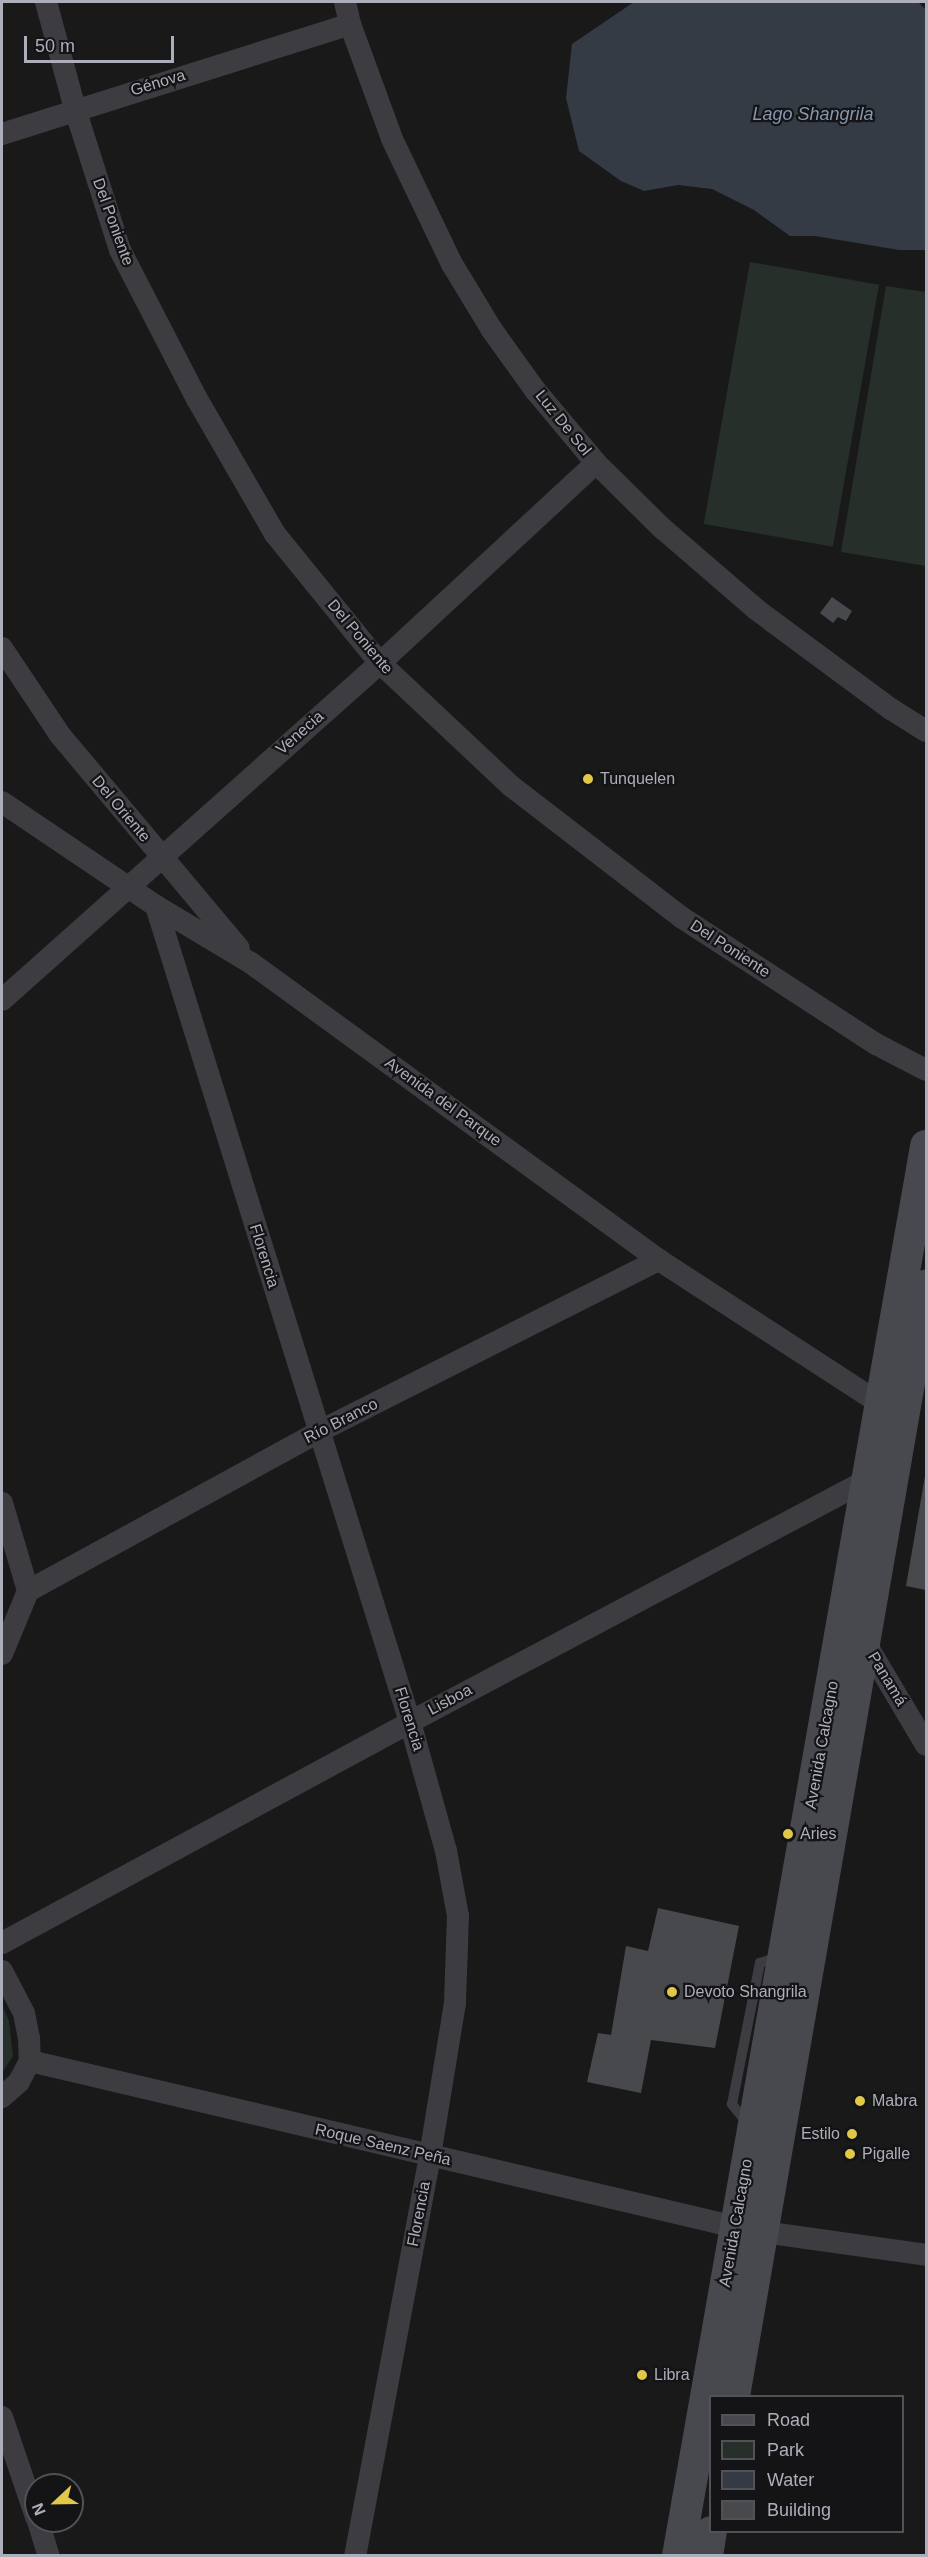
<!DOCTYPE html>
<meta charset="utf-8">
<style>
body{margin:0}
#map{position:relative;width:928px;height:2557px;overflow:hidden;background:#19191a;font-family:Helvetica,sans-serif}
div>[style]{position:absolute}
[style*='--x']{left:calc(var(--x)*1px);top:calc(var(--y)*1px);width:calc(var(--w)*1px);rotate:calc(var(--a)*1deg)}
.green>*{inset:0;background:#272f2a;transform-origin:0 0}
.water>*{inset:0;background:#353b44}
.building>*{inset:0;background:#48494d}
.lane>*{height:10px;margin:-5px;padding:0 5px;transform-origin:5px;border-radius:5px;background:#3c3c41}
.street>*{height:22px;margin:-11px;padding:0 11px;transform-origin:11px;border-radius:11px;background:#3c3c41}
.secondary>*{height:32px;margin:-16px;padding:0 16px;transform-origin:16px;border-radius:16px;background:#48494f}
.dots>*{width:16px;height:16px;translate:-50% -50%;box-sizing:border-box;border:3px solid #141315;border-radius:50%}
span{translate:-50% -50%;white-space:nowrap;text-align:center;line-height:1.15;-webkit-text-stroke:4.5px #141315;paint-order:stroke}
.street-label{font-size:16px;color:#acaeb9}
.poi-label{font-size:16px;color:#acaeb9}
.left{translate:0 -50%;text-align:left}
.right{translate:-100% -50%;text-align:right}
.water-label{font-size:18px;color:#8796b0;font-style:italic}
.frame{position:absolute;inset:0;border:3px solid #acaeb9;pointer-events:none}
.legend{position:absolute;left:709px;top:2395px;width:195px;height:138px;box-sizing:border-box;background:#141315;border:2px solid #515157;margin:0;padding:8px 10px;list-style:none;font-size:18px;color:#acaeb9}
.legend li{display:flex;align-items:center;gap:12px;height:30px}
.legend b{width:30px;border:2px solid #515157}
.north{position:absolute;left:24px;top:2473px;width:60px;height:60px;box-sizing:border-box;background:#141315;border:2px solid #515157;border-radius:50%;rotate:248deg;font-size:16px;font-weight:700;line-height:24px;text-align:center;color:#acaeb9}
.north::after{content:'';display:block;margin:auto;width:21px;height:27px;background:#e2c849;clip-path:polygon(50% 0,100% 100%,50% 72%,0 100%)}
.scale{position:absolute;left:24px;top:36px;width:150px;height:27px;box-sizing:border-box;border:3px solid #acaeb9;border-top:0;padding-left:8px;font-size:18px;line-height:21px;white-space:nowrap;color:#acaeb9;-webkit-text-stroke:4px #141315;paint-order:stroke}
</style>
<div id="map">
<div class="green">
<div style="left:750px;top:262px;width:131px;height:266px;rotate:10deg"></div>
<div style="clip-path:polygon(886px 286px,926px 292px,926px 566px,841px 552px)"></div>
<div style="clip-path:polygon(2px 2005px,9px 2021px,13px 2056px,2px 2073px)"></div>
</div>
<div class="water">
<div style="clip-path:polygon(634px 2px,918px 2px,926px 10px,926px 250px,899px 250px,815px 236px,790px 236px,754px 210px,712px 189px,678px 185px,644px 191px,621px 181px,579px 151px,566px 98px,572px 44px)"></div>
</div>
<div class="building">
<div style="clip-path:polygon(832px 597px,852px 611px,846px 621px,838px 617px,833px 623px,820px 613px)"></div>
<div style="clip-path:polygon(925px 1476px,926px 1476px,926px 1590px,906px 1586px)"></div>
<div style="clip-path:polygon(658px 1908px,739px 1926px,715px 2048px,651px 2040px,641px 2093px,587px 2082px,598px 2033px,611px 2035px,626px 1946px,648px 1951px)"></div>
</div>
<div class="lane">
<div style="--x:748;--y:2124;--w:26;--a:-129"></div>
<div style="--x:732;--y:2104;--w:144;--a:-78.8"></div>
<div style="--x:760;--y:1963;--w:19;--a:-18"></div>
</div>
<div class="street">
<div style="--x:46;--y:2;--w:111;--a:74.8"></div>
<div style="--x:75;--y:109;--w:148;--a:72.3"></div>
<div style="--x:120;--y:250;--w:168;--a:62.7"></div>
<div style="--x:197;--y:399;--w:156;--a:60"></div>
<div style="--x:275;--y:534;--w:166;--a:50.9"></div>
<div style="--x:380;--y:663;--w:180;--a:43.2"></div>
<div style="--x:511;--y:786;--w:215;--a:37.6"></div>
<div style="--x:681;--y:917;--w:233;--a:33.1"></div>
<div style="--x:876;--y:1044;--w:56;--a:27.5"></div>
<div style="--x:345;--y:2;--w:23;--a:77"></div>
<div style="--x:350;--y:24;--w:122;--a:69.9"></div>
<div style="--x:392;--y:139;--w:139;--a:64.4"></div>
<div style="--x:452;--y:264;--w:77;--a:58.8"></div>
<div style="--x:492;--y:330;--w:74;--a:54.4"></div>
<div style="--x:535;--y:390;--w:95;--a:50.1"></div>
<div style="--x:596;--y:463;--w:93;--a:44.6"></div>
<div style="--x:662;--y:528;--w:125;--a:40.8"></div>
<div style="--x:757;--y:610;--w:167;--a:36.5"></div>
<div style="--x:891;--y:709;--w:41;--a:32.2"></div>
<div style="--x:2;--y:134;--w:365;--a:-17.5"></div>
<div style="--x:2;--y:648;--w:105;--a:56.3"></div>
<div style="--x:60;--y:735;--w:278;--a:50"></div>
<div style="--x:2;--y:802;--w:186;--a:34"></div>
<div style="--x:156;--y:906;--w:111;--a:31"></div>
<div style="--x:251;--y:963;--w:505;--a:36.05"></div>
<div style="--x:659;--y:1260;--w:266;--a:33"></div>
<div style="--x:156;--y:906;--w:855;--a:72.71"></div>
<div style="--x:410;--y:1722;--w:134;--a:74.4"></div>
<div style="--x:446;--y:1851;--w:66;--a:79.5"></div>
<div style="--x:458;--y:1916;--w:87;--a:92"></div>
<div style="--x:455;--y:2003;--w:155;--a:99.3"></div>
<div style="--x:430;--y:2156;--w:407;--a:100.6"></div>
<div style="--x:2;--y:1000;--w:506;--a:-41.72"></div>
<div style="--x:380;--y:663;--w:294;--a:-42.8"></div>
<div style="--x:2;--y:1503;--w:92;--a:73.5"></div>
<div style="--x:28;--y:1591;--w:68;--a:112.4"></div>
<div style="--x:28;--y:1591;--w:331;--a:-28.7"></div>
<div style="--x:318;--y:1432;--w:382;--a:-26.8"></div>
<div style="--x:866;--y:1644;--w:117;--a:59.3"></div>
<div style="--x:2;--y:1943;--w:464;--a:-28.4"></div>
<div style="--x:410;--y:1722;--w:519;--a:-27.9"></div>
<div style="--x:2;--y:1971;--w:47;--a:62.4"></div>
<div style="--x:24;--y:2013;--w:25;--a:79"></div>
<div style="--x:29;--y:2038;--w:23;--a:88"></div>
<div style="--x:30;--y:2061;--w:24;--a:118"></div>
<div style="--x:19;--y:2082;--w:23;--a:139"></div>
<div style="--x:30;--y:2061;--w:725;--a:13.23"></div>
<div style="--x:763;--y:2232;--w:165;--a:8"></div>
<div style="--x:2;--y:2417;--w:106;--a:71.2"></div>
<div style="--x:38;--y:2521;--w:37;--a:73"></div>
</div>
<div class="secondary">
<div style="--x:734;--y:2396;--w:1127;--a:-80.2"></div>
<div style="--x:678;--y:2556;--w:1432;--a:-80.02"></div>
<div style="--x:707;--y:2556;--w:24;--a:-81"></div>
</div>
<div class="dots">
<div style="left:588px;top:779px;background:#e2c849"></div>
<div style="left:788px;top:1834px;background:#e2c849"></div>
<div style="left:672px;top:1992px;background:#e2c849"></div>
<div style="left:860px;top:2101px;background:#e2c849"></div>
<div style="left:852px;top:2134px;background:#e2c849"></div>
<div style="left:850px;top:2154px;background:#e2c849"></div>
<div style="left:642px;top:2375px;background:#e2c849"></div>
</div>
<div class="street-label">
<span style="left:158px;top:83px;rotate:-17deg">Génova</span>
<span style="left:113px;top:222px;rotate:70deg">Del Poniente</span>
<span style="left:563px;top:423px;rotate:51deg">Luz De Sol</span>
<span style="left:360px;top:637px;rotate:50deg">Del Poniente</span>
<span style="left:300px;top:733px;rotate:-41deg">Venecia</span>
<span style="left:121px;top:809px;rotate:50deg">Del Oriente</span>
<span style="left:730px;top:949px;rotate:33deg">Del Poniente</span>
<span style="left:443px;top:1102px;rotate:36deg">Avenida del Parque</span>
<span style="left:264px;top:1256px;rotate:73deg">Florencia</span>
<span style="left:341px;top:1421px;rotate:-27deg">Río Branco</span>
<span style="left:887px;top:1679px;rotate:59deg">Panamá</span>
<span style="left:450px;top:1700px;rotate:-28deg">Lisboa</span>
<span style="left:409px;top:1719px;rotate:73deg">Florencia</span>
<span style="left:822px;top:1745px;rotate:-80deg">Avenida Calcagno</span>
<span style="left:383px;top:2145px;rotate:13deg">Roque Saenz Peña</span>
<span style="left:419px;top:2214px;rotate:-79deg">Florencia</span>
<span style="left:736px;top:2223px;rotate:-80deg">Avenida Calcagno</span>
</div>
<div class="poi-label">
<span class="left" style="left:600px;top:779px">Tunquelen</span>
<span class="left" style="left:800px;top:1834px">Aries</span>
<span class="left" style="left:684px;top:1992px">Devoto Shangrila</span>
<span class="left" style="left:872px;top:2101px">Mabra</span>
<span class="right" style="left:840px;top:2134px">Estilo</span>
<span class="left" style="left:862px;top:2154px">Pigalle</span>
<span class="left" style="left:654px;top:2375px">Libra</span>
</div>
<div class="water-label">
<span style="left:813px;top:114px">Lago Shangrila</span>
</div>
<div class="frame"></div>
<ul class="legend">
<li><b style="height:8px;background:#48494f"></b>Road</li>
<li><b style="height:16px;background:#272f2a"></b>Park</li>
<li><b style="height:16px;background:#353b44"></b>Water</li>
<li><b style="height:16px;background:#48494d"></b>Building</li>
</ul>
<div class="north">N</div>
<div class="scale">50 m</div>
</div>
